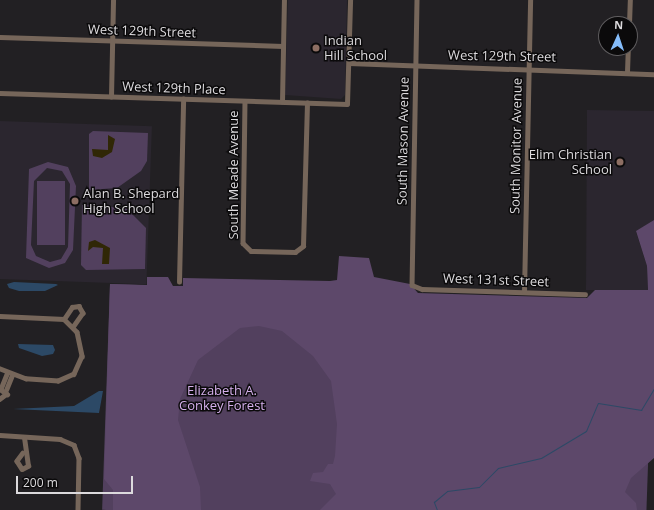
<!DOCTYPE html>
<style>
body{margin:0}
#map{position:relative;width:654px;height:510px;overflow:hidden;background:#222023;font-family:"Open Sans",sans-serif}
div>[style]{position:absolute}
[style*='--x']{left:calc(var(--x)*1px);top:calc(var(--y)*1px);width:calc(var(--w)*1px);rotate:calc(var(--a)*1deg)}
.built>*{inset:0;background:#2b262f;transform-origin:0 0}
.green>*{inset:0;background:#52405e;transform-origin:0 0}
.forest>*{inset:0;background:#5d486a}
.sand>*{inset:0;background:#302706}
.water>*{inset:0;background:#2c4966}
.stream>*{height:1px;margin:-0.5px;padding:0 0.5px;transform-origin:0.5px;border-radius:0.5px;background:#2c4966}
.minor>*{height:4.5px;margin:-2.25px;padding:0 2.25px;transform-origin:2.25px;border-radius:2.25px;background:#76665a}
.dots>*{width:11px;height:11px;translate:-50% -50%;box-sizing:border-box;border:2px solid #0b0a0b;border-radius:50%}
span{translate:-50% -50%;white-space:nowrap;text-align:center;line-height:1.15;-webkit-text-stroke:3px #0b0a0b;paint-order:stroke}
.street-label{font-size:13px;color:#dcdadd}
.poi-label{font-size:13px;color:#dcdadd}
.left{translate:0 -50%;text-align:left}
.right{translate:-100% -50%;text-align:right}
.park-label{font-size:13px;color:#d4afeb}
.north{position:absolute;left:598px;top:16px;width:40px;height:40px;box-sizing:border-box;background:#0b0a0b;border:1px solid #5f5d5f;border-radius:50%;rotate:3deg;font-size:11px;font-weight:700;line-height:16px;text-align:center;color:#dcdadd}
.north::after{content:'';display:block;margin:auto;width:14px;height:18px;background:#84bcfb;clip-path:polygon(50% 0,100% 100%,50% 72%,0 100%)}
.scale{position:absolute;left:16px;top:476px;width:117px;height:18px;box-sizing:border-box;border:2px solid #dcdadd;border-top:0;padding-left:5px;font-size:12px;line-height:14px;white-space:nowrap;color:#dcdadd;-webkit-text-stroke:3px #0b0a0b;paint-order:stroke}
</style>
<div id="map">
<div class="built">
<div style="clip-path:polygon(288px 0,347px 0,345px 95px,341px 99px,285px 95px)"></div>
<div style="clip-path:polygon(587px 110px,654px 111px,654px 220px,636px 232px,647px 266px,648px 290px,586px 290px)"></div>
<div style="left:0;top:121px;width:152px;height:158px;rotate:2deg"></div>
</div>
<div class="green">
<div style="clip-path:polygon(93px 131px,148px 133px,147px 161px,141px 171px,117px 188px,89px 190px,89px 134px)"></div>
<div style="clip-path:polygon(evenodd,48px 162px,68px 167px,76px 186px,73px 250px,65px 263px,49px 268px,26px 258px,29px 169px,48px 162px,47px 168px,62px 171px,70px 184px,68px 247px,61px 259px,50px 262px,36px 256px,31px 245px,34px 181px,47px 168px)"></div>
<div style="left:37px;top:181px;width:28px;height:64px"></div>
<div style="clip-path:polygon(82px 205px,126px 208px,146px 228px,145px 269px,86px 270px,81px 265px)"></div>
<div style="left:110px;top:284px;width:544px;height:226px;rotate:2deg"></div>
</div>
<div class="forest">
<div style="clip-path:polygon(654px 220px,654px 458px,631px 478px,625px 492px,636px 503px,637px 510px,320px 510px,336px 494px,330px 484px,310px 481px,313px 473px,323px 472px,328px 464px,333px 464px,335px 456px,337px 424px,331px 381px,313px 356px,282px 331px,259px 326px,240px 328px,198px 360px,180px 399px,178px 420px,200px 487px,201px 510px,113px 510px,113px 490px,104px 479px,110px 284px,147px 285px,147px 277px,168px 277px,173px 286px,183px 286px,183px 278px,330px 281px,337px 280px,339px 256px,369px 258px,374px 277px,410px 284px,418px 293px,587px 298px,595px 290px,648px 290px,647px 266px,636px 231px)"></div>
</div>
<div class="sand">
<div style="clip-path:polygon(108px 135px,115px 139px,112px 152px,102px 158px,93px 156px,92px 149px,108px 150px)"></div>
<div style="clip-path:polygon(95px 240px,110px 248px,109px 264px,102px 264px,103px 248px,93px 247px,88px 251px,89px 242px)"></div>
</div>
<div class="water">
<div style="clip-path:polygon(14px 282px,56px 284px,58px 285px,45px 291px,19px 291px,9px 288px,7px 284px)"></div>
<div style="clip-path:polygon(18px 344px,53px 345px,55px 350px,53px 354px,42px 356px,19px 348px)"></div>
<div style="clip-path:polygon(99px 391px,103px 391px,99px 413px,13px 409px,74px 406px)"></div>
</div>
<div class="stream">
<div style="--x:654;--y:253;--w:3;--a:90"></div>
<div style="--x:437;--y:510;--w:9;--a:-111"></div>
<div style="--x:434;--y:502;--w:17;--a:-40"></div>
<div style="--x:447;--y:491;--w:32;--a:-7"></div>
<div style="--x:479;--y:487;--w:27;--a:-45"></div>
<div style="--x:498;--y:468;--w:44;--a:-13.1"></div>
<div style="--x:541;--y:458;--w:52;--a:-31"></div>
<div style="--x:586;--y:431;--w:30;--a:-67"></div>
<div style="--x:598;--y:403;--w:44;--a:9.2"></div>
<div style="--x:641;--y:410;--w:26;--a:-59"></div>
</div>
<div class="minor">
<div style="--x:417;--y:0;--w:285;--a:91"></div>
<div style="--x:412;--y:285;--w:11;--a:22"></div>
<div style="--x:422;--y:289;--w:163;--a:1.8"></div>
<div style="--x:629;--y:24;--w:24;--a:-88"></div>
<div style="--x:0;--y:37;--w:283;--a:1.8"></div>
<div style="--x:349;--y:63;--w:305;--a:2.1"></div>
<div style="--x:627;--y:72;--w:24;--a:-88"></div>
<div style="--x:0;--y:93;--w:347;--a:1.8"></div>
<div style="--x:347;--y:104;--w:104;--a:-88.3"></div>
<div style="--x:111;--y:97;--w:97;--a:-88.8"></div>
<div style="--x:245;--y:101;--w:142;--a:90.8"></div>
<div style="--x:243;--y:243;--w:11;--a:45"></div>
<div style="--x:251;--y:251;--w:44;--a:1.3"></div>
<div style="--x:295;--y:252;--w:10;--a:-37"></div>
<div style="--x:303;--y:246;--w:143;--a:-88.4"></div>
<div style="--x:282;--y:102;--w:102;--a:-88.9"></div>
<div style="--x:179;--y:282;--w:183;--a:-88.7"></div>
<div style="--x:524;--y:292;--w:292;--a:-88.8"></div>
<div style="--x:0;--y:316;--w:64;--a:2.7"></div>
<div style="--x:64;--y:319;--w:18;--a:45"></div>
<div style="--x:77;--y:332;--w:25;--a:78"></div>
<div style="--x:82;--y:356;--w:20;--a:114"></div>
<div style="--x:74;--y:374;--w:17;--a:156"></div>
<div style="--x:58;--y:381;--w:32;--a:-176"></div>
<div style="--x:26;--y:379;--w:28;--a:-159"></div>
<div style="--x:64;--y:319;--w:14;--a:-56"></div>
<div style="--x:72;--y:307;--w:7;--a:-8"></div>
<div style="--x:79;--y:306;--w:8;--a:60"></div>
<div style="--x:83;--y:313;--w:16;--a:125"></div>
<div style="--x:1;--y:388;--w:16;--a:-68"></div>
<div style="--x:0;--y:389;--w:9;--a:36"></div>
<div style="--x:7;--y:394;--w:9;--a:144"></div>
<div style="--x:6;--y:390;--w:16;--a:-68"></div>
<div style="--x:0;--y:435;--w:60;--a:3.8"></div>
<div style="--x:60;--y:439;--w:15;--a:23"></div>
<div style="--x:74;--y:445;--w:14;--a:69"></div>
<div style="--x:79;--y:458;--w:52;--a:91.1"></div>
<div style="--x:23;--y:453;--w:10;--a:127"></div>
<div style="--x:17;--y:461;--w:9;--a:58"></div>
<div style="--x:22;--y:469;--w:7;--a:-27"></div>
<div style="--x:28;--y:466;--w:28;--a:-98"></div>
</div>
<div class="dots">
<div style="left:316px;top:48px;background:#8d6e63"></div>
<div style="left:620px;top:162px;background:#8d6e63"></div>
<div style="left:75px;top:201px;background:#8d6e63"></div>
</div>
<div class="street-label">
<span style="left:142px;top:31px;rotate:2deg">West 129th Street</span>
<span style="left:502px;top:56px;rotate:1deg">West 129th Street</span>
<span style="left:174px;top:88px;rotate:2deg">West 129th Place</span>
<span style="left:403px;top:141px;rotate:-89deg">South Mason Avenue</span>
<span style="left:516px;top:146px;rotate:-89deg">South Monitor Avenue</span>
<span style="left:233px;top:175px;rotate:-90deg">South Meade Avenue</span>
<span style="left:496px;top:280px;rotate:2deg">West 131st Street</span>
</div>
<div class="poi-label">
<span class="left" style="left:324px;top:48px">Indian<br>Hill School</span>
<span class="right" style="left:612px;top:162px">Elim Christian<br>School</span>
<span class="left" style="left:83px;top:201px">Alan B. Shepard<br>High School</span>
</div>
<div class="park-label">
<span style="left:222px;top:398px">Elizabeth A.<br>Conkey Forest</span>
</div>
<div class="north">N</div>
<div class="scale">200 m</div>
</div>
